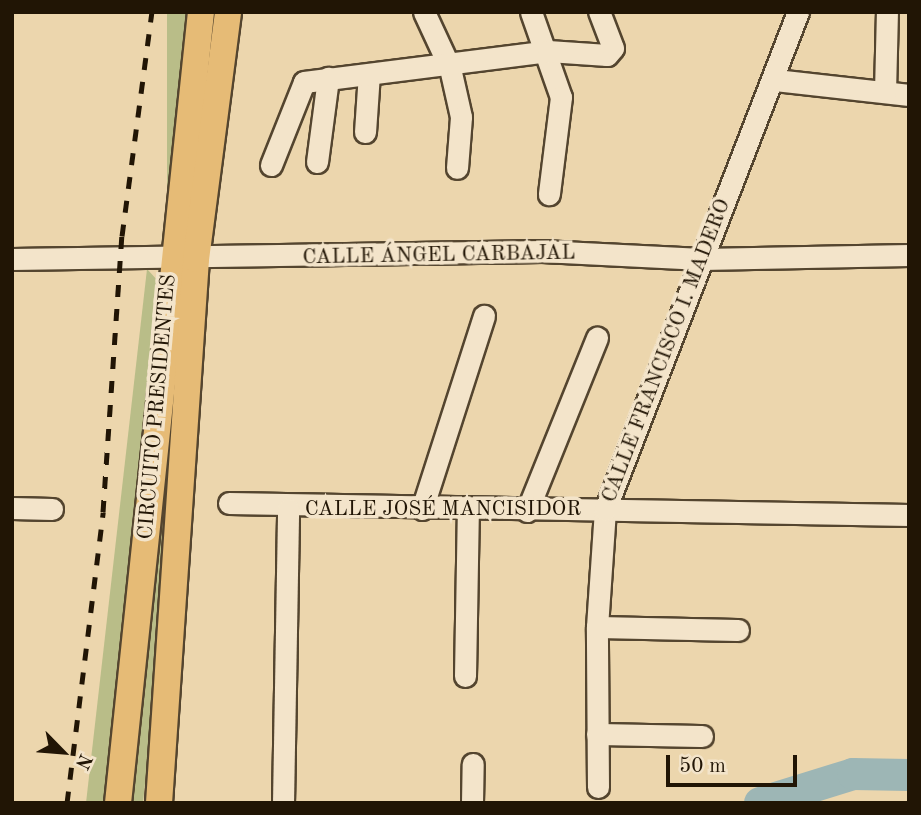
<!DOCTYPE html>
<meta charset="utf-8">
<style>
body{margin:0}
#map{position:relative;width:921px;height:815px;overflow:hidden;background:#ecd6ad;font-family:"Old Standard TT",serif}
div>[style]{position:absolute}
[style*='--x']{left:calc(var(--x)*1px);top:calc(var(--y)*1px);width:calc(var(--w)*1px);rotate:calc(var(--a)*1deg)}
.green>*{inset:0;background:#b9bd88;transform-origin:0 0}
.river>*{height:32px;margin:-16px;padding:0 16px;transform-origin:16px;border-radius:16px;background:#9db6b5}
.roads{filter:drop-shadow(2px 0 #54452f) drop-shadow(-2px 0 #54452f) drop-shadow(0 2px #54452f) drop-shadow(0 -2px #54452f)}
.minor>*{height:21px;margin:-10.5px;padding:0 10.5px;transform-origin:10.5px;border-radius:10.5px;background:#f3e4ca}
.major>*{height:26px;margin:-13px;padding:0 13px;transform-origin:13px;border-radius:13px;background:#e6bb76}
.rail>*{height:5px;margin-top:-2.5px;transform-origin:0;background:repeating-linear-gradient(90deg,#211505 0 12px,transparent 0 24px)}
span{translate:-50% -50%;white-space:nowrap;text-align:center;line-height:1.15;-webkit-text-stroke:7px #f3e4ca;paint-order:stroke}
.street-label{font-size:21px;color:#211505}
.frame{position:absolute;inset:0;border:14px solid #211505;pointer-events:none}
.north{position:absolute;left:28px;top:717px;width:70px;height:70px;-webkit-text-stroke:5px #f3e4ca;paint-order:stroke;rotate:115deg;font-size:19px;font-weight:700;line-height:28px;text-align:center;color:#211505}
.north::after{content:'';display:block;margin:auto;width:24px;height:32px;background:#211505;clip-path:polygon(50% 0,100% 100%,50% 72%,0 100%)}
.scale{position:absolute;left:666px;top:755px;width:131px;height:32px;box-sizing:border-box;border:4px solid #211505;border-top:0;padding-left:9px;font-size:21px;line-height:24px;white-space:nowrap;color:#211505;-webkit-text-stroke:5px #f3e4ca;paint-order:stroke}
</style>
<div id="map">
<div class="green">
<div style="left:167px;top:12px;width:19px;height:227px"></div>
<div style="clip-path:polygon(147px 269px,159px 282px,132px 559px,103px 803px,86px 803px)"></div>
<div style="clip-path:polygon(176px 324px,167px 567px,143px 803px,130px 803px)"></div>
</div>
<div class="river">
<div style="--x:760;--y:803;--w:97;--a:-17.3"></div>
<div style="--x:853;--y:774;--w:56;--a:1"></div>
</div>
<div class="roads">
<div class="minor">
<div style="--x:424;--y:12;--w:62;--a:65.1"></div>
<div style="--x:450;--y:68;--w:50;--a:77.3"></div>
<div style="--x:461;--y:117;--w:51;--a:94.5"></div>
<div style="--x:531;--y:12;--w:90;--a:70.6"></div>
<div style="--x:561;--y:97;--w:98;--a:97.1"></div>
<div style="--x:775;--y:80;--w:135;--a:6.4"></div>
<div style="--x:885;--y:92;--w:80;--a:-88.6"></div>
<div style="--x:365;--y:132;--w:58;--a:-86.1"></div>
<div style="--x:317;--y:162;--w:85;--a:-82.5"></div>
<div style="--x:271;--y:165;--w:89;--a:-68.3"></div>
<div style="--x:304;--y:82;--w:246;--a:-7.2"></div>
<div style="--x:548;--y:51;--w:59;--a:3.9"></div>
<div style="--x:607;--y:55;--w:9;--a:-49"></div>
<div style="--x:613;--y:48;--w:39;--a:-111"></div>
<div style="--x:12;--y:259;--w:530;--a:-0.86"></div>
<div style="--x:542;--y:251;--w:160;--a:2.9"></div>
<div style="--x:702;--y:259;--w:207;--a:-1.1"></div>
<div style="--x:229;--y:503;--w:680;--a:1.01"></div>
<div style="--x:12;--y:508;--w:40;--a:1.4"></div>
<div style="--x:422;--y:509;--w:203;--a:-72.2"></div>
<div style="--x:527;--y:511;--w:187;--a:-68"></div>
<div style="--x:597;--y:627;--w:141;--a:1.2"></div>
<div style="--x:465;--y:676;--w:167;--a:-89"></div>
<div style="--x:597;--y:734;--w:105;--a:1.1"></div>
<div style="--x:598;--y:787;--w:160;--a:-90.4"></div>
<div style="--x:597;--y:627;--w:117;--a:-86.1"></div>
<div style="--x:605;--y:510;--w:534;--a:-68.82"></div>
<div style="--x:283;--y:803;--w:294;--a:-89"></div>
<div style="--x:472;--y:803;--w:39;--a:-89"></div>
</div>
<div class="major">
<div style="--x:118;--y:803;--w:795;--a:-84.01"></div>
<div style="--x:159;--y:803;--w:545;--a:-86.11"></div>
<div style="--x:196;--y:259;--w:249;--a:-82.6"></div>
</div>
</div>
<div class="rail">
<div style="--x:67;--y:803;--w:293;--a:-82.9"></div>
<div style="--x:103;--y:512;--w:277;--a:-86.1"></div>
<div style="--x:122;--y:236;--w:226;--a:-82.4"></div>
</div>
<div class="street-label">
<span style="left:439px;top:256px;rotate:-1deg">CALLE ÁNGEL CARBAJAL</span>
<span style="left:667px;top:351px;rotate:-69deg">CALLE FRANCISCO I. MADERO</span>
<span style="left:158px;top:407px;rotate:-85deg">CIRCUITO PRESIDENTES</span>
<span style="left:443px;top:510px">CALLE JOSÉ MANCISIDOR</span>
</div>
<div class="frame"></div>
<div class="north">N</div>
<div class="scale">50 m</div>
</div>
